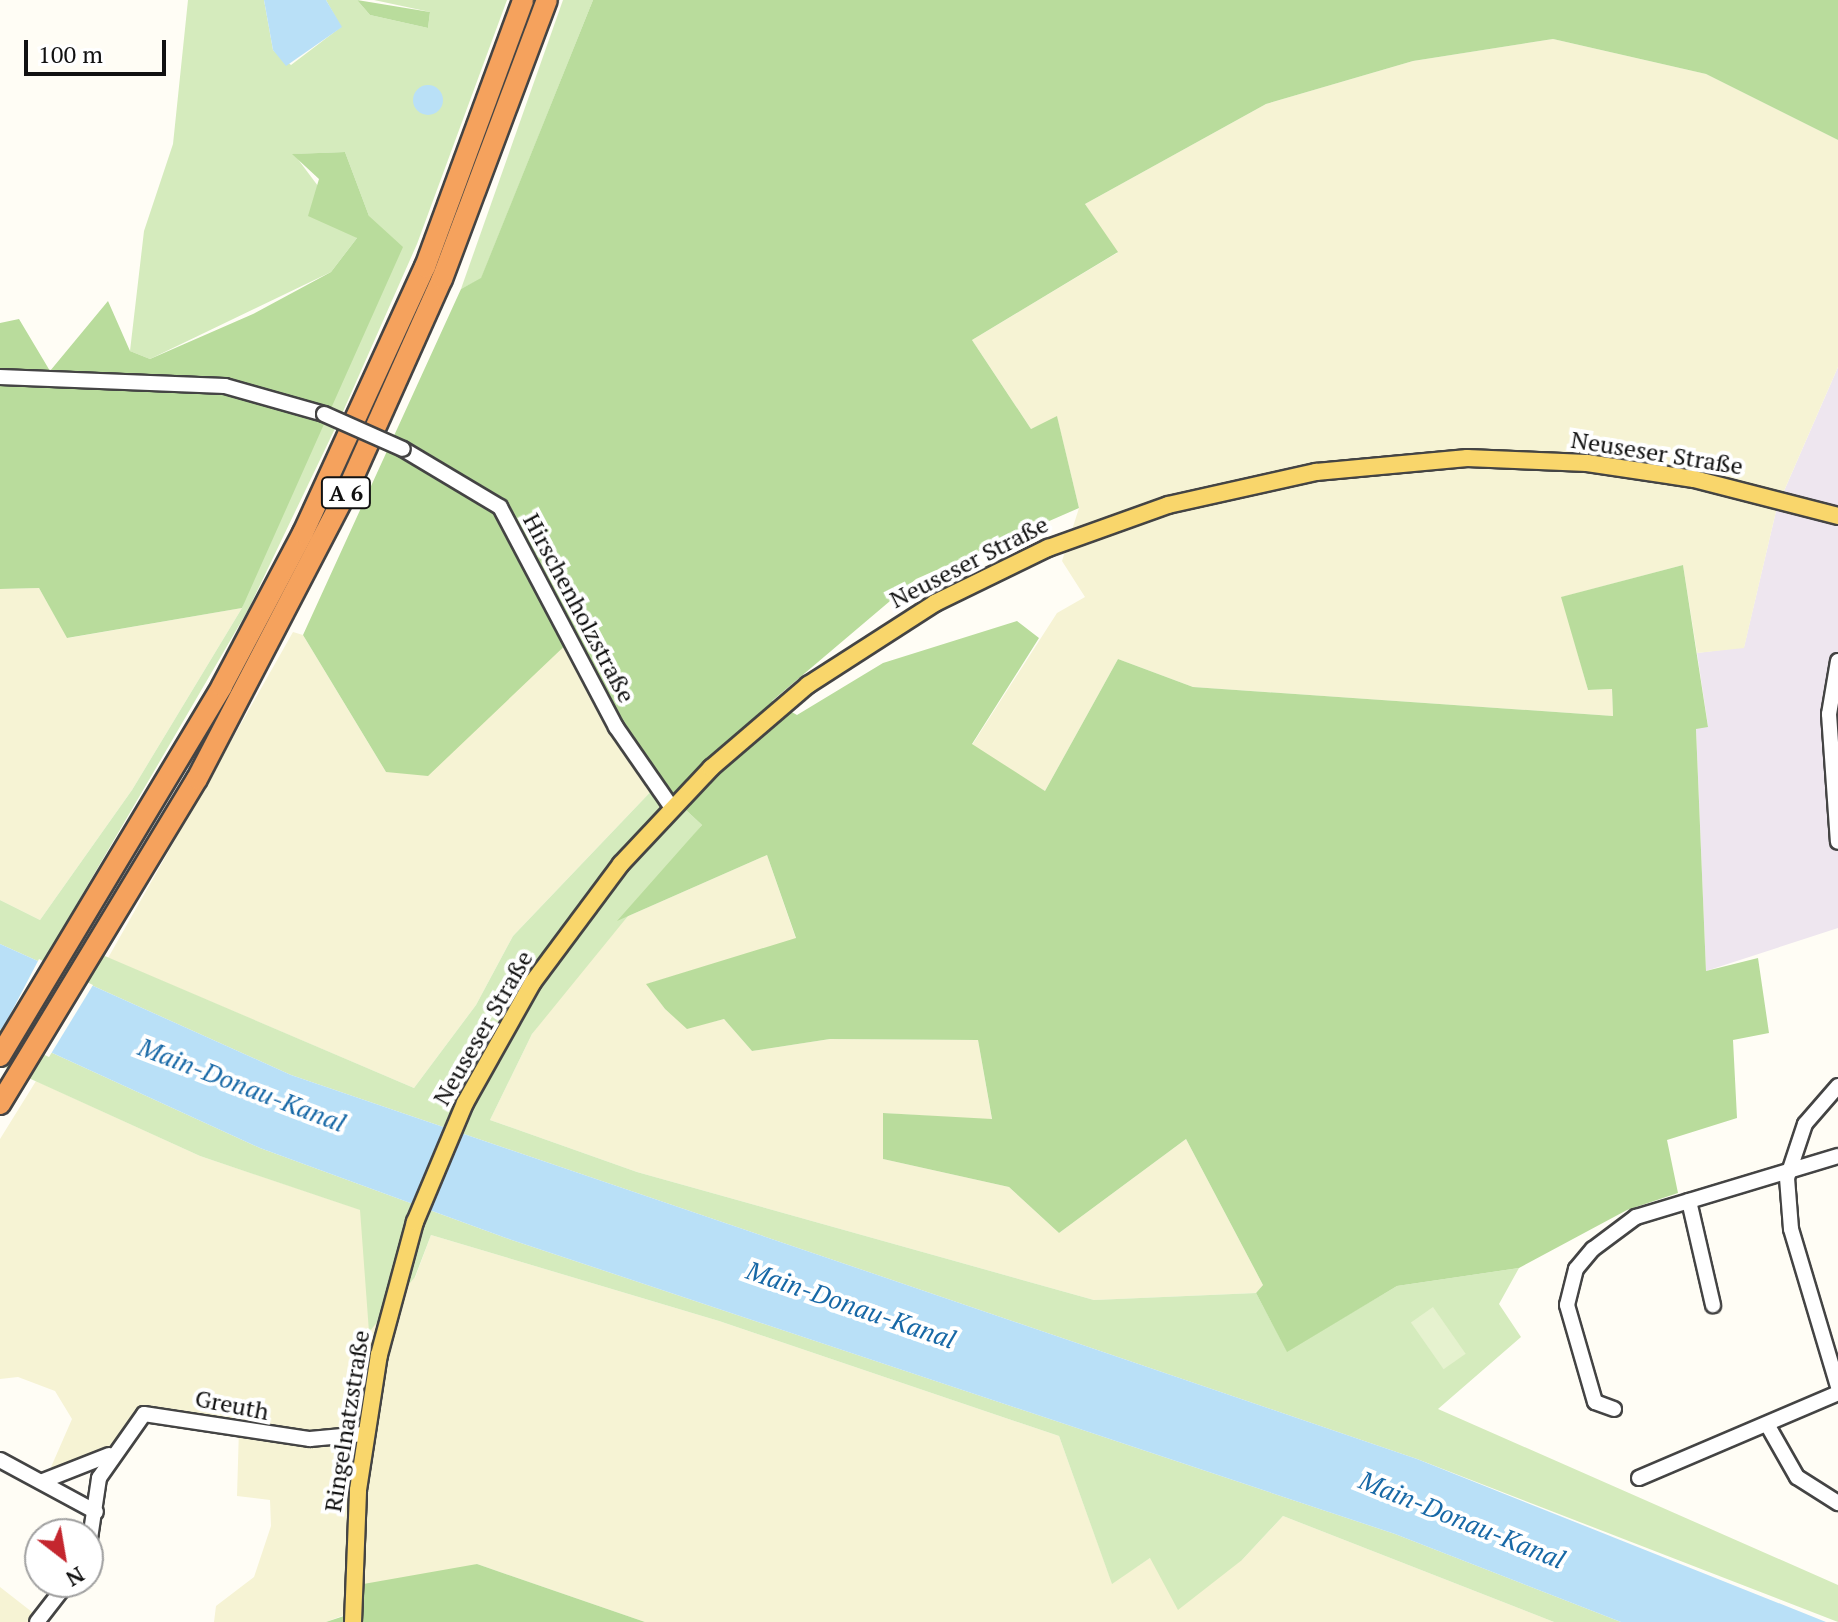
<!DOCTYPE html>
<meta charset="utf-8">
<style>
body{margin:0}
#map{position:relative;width:1838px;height:1622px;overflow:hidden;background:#fffdf5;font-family:"PT Serif",serif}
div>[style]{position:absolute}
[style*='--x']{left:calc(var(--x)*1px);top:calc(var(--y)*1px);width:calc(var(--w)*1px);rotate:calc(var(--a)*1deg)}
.industrial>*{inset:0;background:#eee6ef}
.farmland>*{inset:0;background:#f6f3d4}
.green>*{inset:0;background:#d5ebbd}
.forest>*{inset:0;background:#b9dc9c}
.pitch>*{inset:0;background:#e6f2cf;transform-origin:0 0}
.water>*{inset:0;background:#b9e0f7}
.round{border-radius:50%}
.pier>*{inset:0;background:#fffdf5}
.roads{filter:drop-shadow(2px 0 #444) drop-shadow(-2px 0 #444) drop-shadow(0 2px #444) drop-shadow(0 -2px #444)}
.minor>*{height:14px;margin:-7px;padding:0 7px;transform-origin:7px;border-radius:7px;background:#fff}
.major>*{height:16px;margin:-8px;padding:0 8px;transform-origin:8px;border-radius:8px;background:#f9d66b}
.highway>*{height:20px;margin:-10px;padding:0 10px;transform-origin:10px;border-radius:10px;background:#f5a25d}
.bridges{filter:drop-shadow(2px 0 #444) drop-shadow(-2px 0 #444) drop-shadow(0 2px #444) drop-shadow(0 -2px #444)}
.minor-bridge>*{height:14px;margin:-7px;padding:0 7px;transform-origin:7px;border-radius:7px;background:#fff}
span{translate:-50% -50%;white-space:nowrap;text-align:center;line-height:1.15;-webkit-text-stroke:8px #fff;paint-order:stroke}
.shield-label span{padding:2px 6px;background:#fff;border:2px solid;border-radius:6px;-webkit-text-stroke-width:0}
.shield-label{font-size:22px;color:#111;font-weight:700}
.street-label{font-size:24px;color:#111}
.water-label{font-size:26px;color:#1768a6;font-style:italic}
.north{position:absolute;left:24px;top:1518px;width:80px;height:80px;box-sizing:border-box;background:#fff;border:2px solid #a0a0a0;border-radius:50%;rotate:149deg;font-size:22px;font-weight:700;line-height:32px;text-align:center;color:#111}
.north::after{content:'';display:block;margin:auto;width:28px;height:36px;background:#c4262e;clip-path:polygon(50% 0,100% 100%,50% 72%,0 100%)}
.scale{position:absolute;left:24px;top:40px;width:142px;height:36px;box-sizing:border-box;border:4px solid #111;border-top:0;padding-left:10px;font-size:24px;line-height:28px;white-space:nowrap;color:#111;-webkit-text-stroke:6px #fff;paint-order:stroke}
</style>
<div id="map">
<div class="industrial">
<div style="clip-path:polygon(1838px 367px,1838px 928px,1706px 971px,1696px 728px,1708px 726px,1697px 653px,1744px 647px,1777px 507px)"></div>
</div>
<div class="farmland">
<div style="clip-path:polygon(1553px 39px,1706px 74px,1838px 140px,1838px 367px,1777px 507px,1744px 648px,1697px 653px,1683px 565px,1562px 597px,1588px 690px,1612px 689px,1613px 716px,1193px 687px,1118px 659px,1045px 791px,972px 745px,1057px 613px,1085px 597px,1062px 561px,1079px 508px,1057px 417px,1031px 429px,972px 340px,1117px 253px,1085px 204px,1266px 104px,1413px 61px)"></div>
<div style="clip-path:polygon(39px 588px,68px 638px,242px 608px,132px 790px,40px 920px,0 900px,0 589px)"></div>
<div style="clip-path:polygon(293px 632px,303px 635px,386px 772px,575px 637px,658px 784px,513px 936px,476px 1005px,414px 1088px,108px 958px)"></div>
<div style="clip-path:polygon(767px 855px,796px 939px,647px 984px,665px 1009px,687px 1028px,724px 1019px,752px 1051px,830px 1039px,978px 1040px,992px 1120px,883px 1113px,883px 1159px,1009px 1187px,1059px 1233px,1186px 1139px,1263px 1285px,1256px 1293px,1094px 1300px,637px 1172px,490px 1120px,532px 1034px,617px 921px)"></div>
<div style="clip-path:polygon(36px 1081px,200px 1156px,361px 1210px,415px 1278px,431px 1235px,719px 1321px,1059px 1436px,1112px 1583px,1150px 1558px,1242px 1560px,1283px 1516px,1554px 1622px,645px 1622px,477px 1564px,326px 1622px,214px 1622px,216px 1606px,254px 1577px,271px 1526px,270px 1500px,237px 1496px,239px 1428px,142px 1411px,107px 1449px,48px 1474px,72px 1419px,55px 1391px,18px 1377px,0 1379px,0 1139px)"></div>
<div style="clip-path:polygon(0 1587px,32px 1612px,35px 1622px,0 1622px)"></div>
</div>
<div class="green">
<div style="clip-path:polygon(188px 0,264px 0,273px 50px,291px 65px,341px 27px,326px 0,357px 0,370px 15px,428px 28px,430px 12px,374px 0,507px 0,417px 244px,341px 416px,248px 610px,58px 936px,414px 1088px,476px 1005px,513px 936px,658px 784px,702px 825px,532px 1034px,490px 1120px,637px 1172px,1094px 1300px,1256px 1293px,1287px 1351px,1397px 1286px,1519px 1268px,1499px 1304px,1521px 1337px,1438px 1409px,1838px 1585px,1838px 1622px,1417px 1459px,291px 1075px,0 944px,0 900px,40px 920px,132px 790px,242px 608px,369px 216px,345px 152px,294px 154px,357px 238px,331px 272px,150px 359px,130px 351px,144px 231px,173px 144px)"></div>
<div style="clip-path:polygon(563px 0,593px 0,481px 279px,461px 289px)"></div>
<div style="clip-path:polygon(0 1029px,260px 1148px,506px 1238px,1395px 1534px,1621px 1622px,1554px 1622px,1283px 1516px,1242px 1560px,1178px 1610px,1150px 1558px,1112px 1584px,1059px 1436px,719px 1321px,431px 1235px,415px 1277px,369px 1332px,360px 1210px,200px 1156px,0 1065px)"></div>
</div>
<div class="forest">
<div style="clip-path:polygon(357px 0,430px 12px,428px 28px,370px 15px)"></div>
<div style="clip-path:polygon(593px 0,1838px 0,1838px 140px,1706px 74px,1553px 39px,1413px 61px,1266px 104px,1085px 204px,1118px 252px,972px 340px,1031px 429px,1057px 416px,1079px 508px,916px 579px,772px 701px,797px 715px,883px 663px,1017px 621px,1039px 638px,972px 744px,1045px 791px,1118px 659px,1193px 687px,1613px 716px,1612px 689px,1588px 690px,1561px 597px,1683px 565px,1708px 727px,1696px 729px,1706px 971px,1758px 958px,1769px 1033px,1733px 1040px,1737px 1118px,1667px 1140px,1678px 1193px,1627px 1210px,1519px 1268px,1397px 1286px,1287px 1352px,1256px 1293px,1263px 1285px,1186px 1139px,1059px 1233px,1009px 1187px,883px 1159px,883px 1113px,992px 1119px,978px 1040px,830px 1039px,752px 1051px,724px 1019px,687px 1029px,665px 1009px,646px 984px,796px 938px,767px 855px,617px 921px,702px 825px,658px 784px,574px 637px,428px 776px,386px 772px,303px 635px,461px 289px,481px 278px)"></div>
<div style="clip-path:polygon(345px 152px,369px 216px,403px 247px,242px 608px,67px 638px,39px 588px,0 589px,0 323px,19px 319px,50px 371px,108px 301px,130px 351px,150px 359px,253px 314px,331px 272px,357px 238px,308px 216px,319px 179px,292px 154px)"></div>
<div style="clip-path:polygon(477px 1564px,645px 1622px,326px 1622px,350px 1614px,352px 1586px)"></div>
</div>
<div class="pitch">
<div style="left:1433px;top:1307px;width:57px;height:27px;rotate:55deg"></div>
</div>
<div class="water">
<div style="clip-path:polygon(264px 0,326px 0,342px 27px,286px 66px,273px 50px)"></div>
<div class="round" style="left:413px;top:85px;width:30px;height:30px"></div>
<div style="clip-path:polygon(0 944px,291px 1075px,1417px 1459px,1826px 1622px,1621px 1622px,1395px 1534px,506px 1238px,260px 1148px,0 1029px)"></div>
</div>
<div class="pier">
<div style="clip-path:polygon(39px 959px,93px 985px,49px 1057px,0 1034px)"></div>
</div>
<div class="roads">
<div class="minor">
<div style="--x:0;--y:377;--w:225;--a:2.3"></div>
<div style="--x:225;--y:386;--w:103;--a:15.8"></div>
<div style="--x:403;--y:449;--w:113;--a:30.9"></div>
<div style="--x:500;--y:507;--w:249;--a:62.2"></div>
<div style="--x:616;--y:727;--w:98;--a:55.3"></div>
<div style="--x:1838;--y:661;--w:54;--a:99.6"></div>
<div style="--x:1829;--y:714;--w:128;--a:86"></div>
<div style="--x:1838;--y:1086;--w:50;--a:131"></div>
<div style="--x:1805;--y:1124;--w:57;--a:108.4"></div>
<div style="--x:1787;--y:1178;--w:51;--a:85.5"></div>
<div style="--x:1791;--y:1229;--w:165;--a:73.4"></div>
<div style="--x:1689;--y:1201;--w:107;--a:77"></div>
<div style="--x:1614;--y:1409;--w:20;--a:-160"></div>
<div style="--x:1595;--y:1402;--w:101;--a:-106.1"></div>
<div style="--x:1567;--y:1305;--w:37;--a:-76"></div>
<div style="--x:1576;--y:1269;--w:26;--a:-50"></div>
<div style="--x:1593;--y:1249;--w:54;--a:-36.7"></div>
<div style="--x:1636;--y:1217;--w:211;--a:-16.8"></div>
<div style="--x:1768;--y:1426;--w:59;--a:60.4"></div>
<div style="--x:1797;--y:1477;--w:49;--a:32.4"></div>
<div style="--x:0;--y:1460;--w:109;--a:28.4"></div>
<div style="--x:1639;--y:1478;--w:216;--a:-23.1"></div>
<div style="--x:43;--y:1481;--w:71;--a:-21.5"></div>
<div style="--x:88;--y:1552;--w:75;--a:-81.5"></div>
<div style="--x:99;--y:1478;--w:78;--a:-54.9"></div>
<div style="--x:144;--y:1414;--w:168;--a:8.6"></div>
<div style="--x:310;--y:1439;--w:54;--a:-5.3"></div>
<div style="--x:37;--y:1622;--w:51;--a:-52.2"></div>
</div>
<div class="major">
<div style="--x:353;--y:1622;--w:132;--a:-87.8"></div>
<div style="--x:358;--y:1490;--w:137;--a:-81.2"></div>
<div style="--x:379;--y:1355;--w:138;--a:-74.9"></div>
<div style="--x:415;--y:1222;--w:129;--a:-67.2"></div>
<div style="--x:465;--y:1103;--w:139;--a:-60.7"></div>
<div style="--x:533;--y:982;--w:147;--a:-53.3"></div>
<div style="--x:621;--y:864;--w:132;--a:-46.8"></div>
<div style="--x:711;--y:768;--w:128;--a:-40.6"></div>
<div style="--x:808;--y:685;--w:151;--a:-32.8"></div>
<div style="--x:935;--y:603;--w:126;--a:-26"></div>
<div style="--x:1048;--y:548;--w:127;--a:-19.7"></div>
<div style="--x:1168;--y:505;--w:152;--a:-12.6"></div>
<div style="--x:1316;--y:472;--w:152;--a:-5.3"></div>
<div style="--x:1467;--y:458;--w:120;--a:2.4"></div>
<div style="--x:1587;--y:463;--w:108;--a:8.5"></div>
<div style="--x:1694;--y:479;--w:149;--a:14.4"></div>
</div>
<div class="highway">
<div style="--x:0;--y:1056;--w:431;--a:-59"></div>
<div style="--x:222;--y:686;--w:173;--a:-62.1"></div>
<div style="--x:303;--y:533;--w:293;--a:-65.4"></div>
<div style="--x:425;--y:267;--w:284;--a:-69.8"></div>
<div style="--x:0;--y:1104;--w:380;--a:-58.8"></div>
<div style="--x:197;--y:779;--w:325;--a:-62.5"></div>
<div style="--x:347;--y:491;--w:232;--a:-65.9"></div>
<div style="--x:442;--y:279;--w:298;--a:-69.4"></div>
</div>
</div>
<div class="bridges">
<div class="minor-bridge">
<div style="--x:324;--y:414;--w:86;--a:23.9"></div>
</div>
</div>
<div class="shield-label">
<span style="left:346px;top:493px">A 6</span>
</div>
<div class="street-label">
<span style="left:1657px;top:453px;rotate:9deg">Neuseser Straße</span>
<span style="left:969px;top:562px;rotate:-27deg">Neuseser Straße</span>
<span style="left:579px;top:608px;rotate:62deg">Hirschenholzstraße</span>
<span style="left:483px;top:1028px;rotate:-60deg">Neuseser Straße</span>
<span style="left:232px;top:1405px;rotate:11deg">Greuth</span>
<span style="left:347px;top:1421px;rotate:-81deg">Ringelnatzstraße</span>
</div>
<div class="water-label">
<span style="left:242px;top:1085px;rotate:21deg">Main-Donau-Kanal</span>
<span style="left:851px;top:1305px;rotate:19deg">Main-Donau-Kanal</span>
<span style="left:1462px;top:1520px;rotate:22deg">Main-Donau-Kanal</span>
</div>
<div class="north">N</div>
<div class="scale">100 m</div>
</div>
